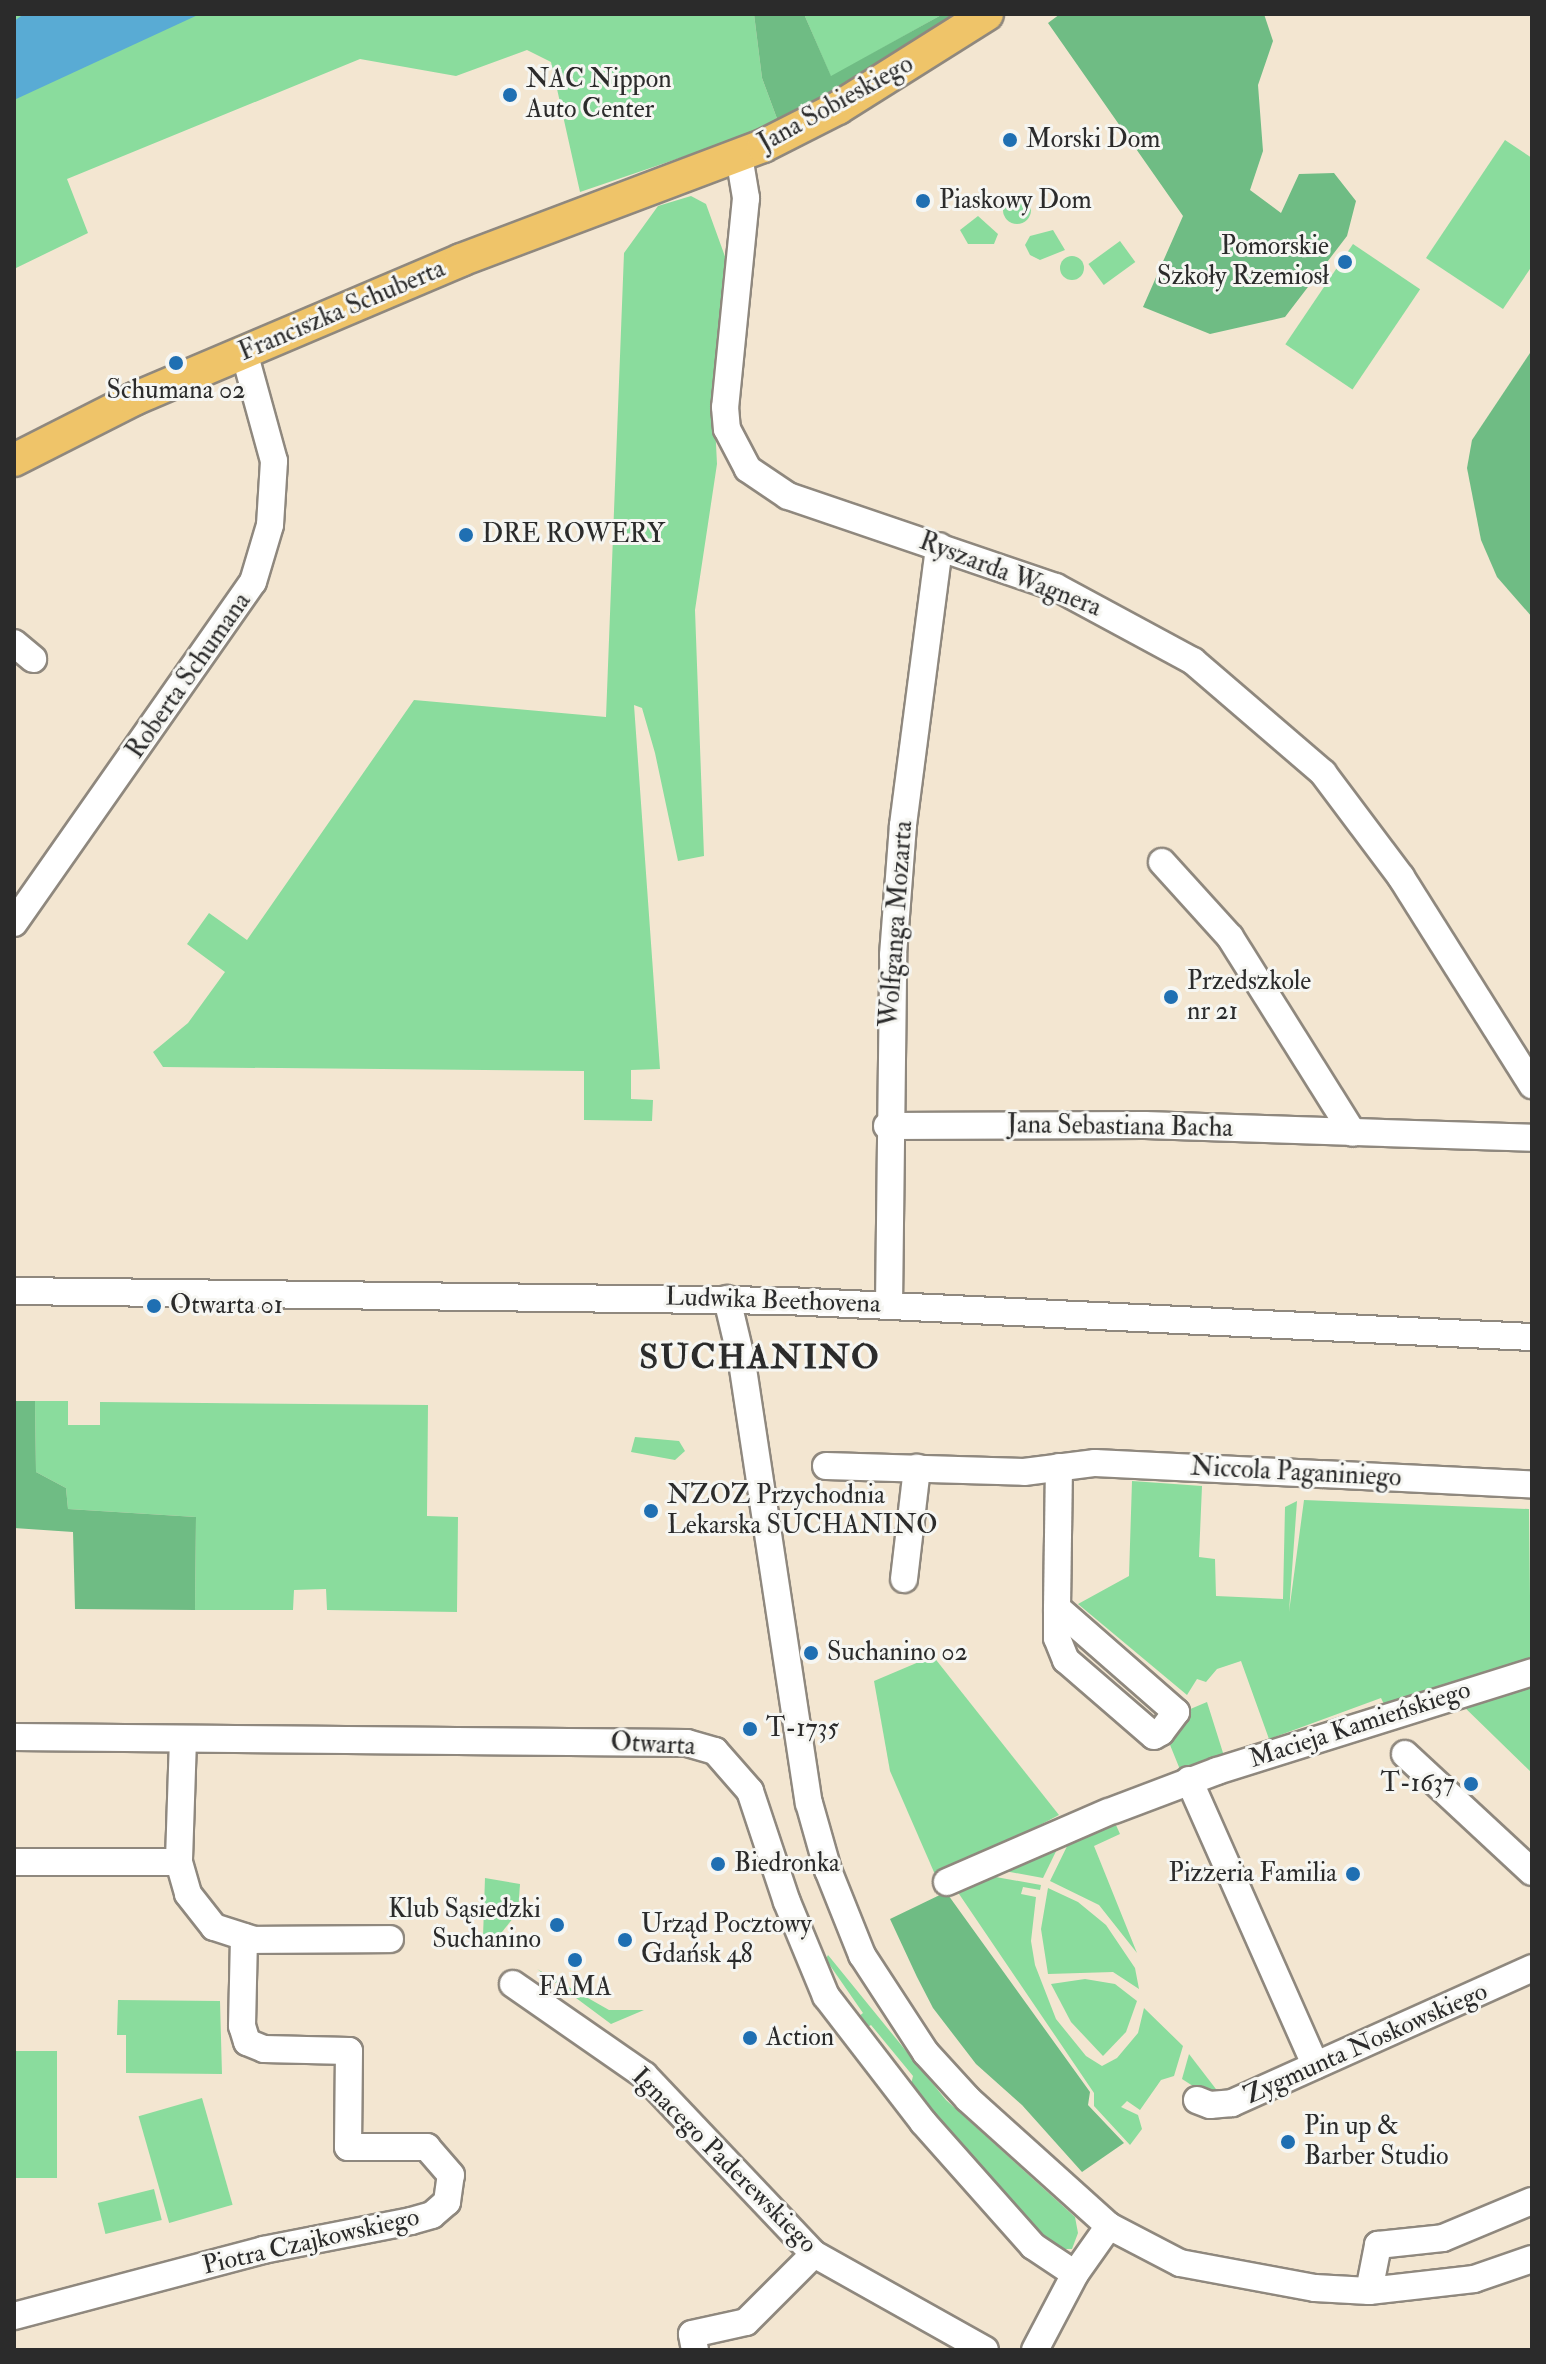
<!DOCTYPE html>
<meta charset="utf-8">
<style>
body{margin:0}
#map{position:relative;width:1546px;height:2364px;overflow:hidden;background:#f3e6d1;font-family:"IM FELL Double Pica",serif}
div>[style]{position:absolute}
[style*='--x']{left:calc(var(--x)*1px);top:calc(var(--y)*1px);width:calc(var(--w)*1px);rotate:calc(var(--a)*1deg)}
.green>*{inset:0;background:#8adc9d;transform-origin:0 0}
.round{border-radius:50%}
.forest>*{inset:0;background:#6fbc84}
.water>*{inset:0;background:#59abd4}
.roads{filter:drop-shadow(2px 0 #8f887e) drop-shadow(-2px 0 #8f887e) drop-shadow(0 2px #8f887e) drop-shadow(0 -2px #8f887e)}
.minor>*{height:26px;margin:-13px;padding:0 13px;transform-origin:13px;border-radius:13px;background:#fff}
.major>*{height:32px;margin:-16px;padding:0 16px;transform-origin:16px;border-radius:16px;background:#efc469}
.dots>*{width:22px;height:22px;translate:-50% -50%;box-sizing:border-box;border:4px solid #f6f6f2;border-radius:50%}
span{translate:-50% -50%;white-space:nowrap;text-align:center;line-height:1.15;-webkit-text-stroke:6px #f6f6f2;paint-order:stroke}
.poi-label{font-size:26px;color:#2b2b2b}
.left{translate:0 -50%;text-align:left}
.right{translate:-100% -50%;text-align:right}
.street-label{font-size:26px;color:#2b2b2b}
.district-label{font-size:34px;color:#2b2b2b;font-weight:700;letter-spacing:2px}
.frame{position:absolute;inset:0;border:16px solid #2b2b2b;pointer-events:none}
</style>
<div id="map">
<div class="green">
<div style="clip-path:polygon(14px 14px,754px 14px,762px 78px,779px 124px,580px 192px,551px 62px,527px 50px,456px 76px,360px 59px,67px 179px,88px 233px,14px 269px)"></div>
<div style="clip-path:polygon(804px 14px,943px 14px,831px 77px)"></div>
<div style="clip-path:polygon(1505px 140px,1532px 158px,1532px 266px,1503px 309px,1426px 258px)"></div>
<div class="round" style="left:1003px;top:196px;width:28px;height:28px"></div>
<div style="clip-path:polygon(691px 196px,706px 204px,727px 262px,715px 424px,717px 464px,695px 610px,704px 856px,678px 861px,655px 753px,642px 708px,634px 705px,660px 1069px,631px 1070px,631px 1099px,653px 1100px,652px 1121px,584px 1120px,584px 1071px,163px 1067px,153px 1052px,188px 1023px,225px 972px,187px 944px,209px 913px,247px 940px,414px 700px,606px 717px,624px 253px,658px 206px)"></div>
<div style="clip-path:polygon(978px 216px,998px 234px,994px 244px,968px 244px,960px 230px)"></div>
<div style="clip-path:polygon(1053px 230px,1065px 250px,1040px 260px,1030px 255px,1025px 245px,1030px 236px)"></div>
<div style="left:1120px;top:241px;width:26px;height:39px;rotate:54deg"></div>
<div style="left:1353px;top:244px;width:81px;height:121px;rotate:34deg"></div>
<div class="round" style="left:1060px;top:256px;width:24px;height:24px"></div>
<div style="clip-path:polygon(35px 1401px,68px 1401px,68px 1425px,100px 1425px,100px 1402px,428px 1405px,427px 1516px,458px 1517px,457px 1612px,327px 1610px,326px 1589px,294px 1590px,293px 1610px,195px 1610px,196px 1517px,68px 1509px,66px 1488px,36px 1472px)"></div>
<div style="clip-path:polygon(635px 1437px,679px 1441px,685px 1451px,675px 1460px,631px 1452px)"></div>
<div style="clip-path:polygon(1132px 1481px,1202px 1486px,1199px 1557px,1215px 1559px,1216px 1596px,1283px 1599px,1285px 1507px,1297px 1501px,1289px 1612px,1304px 1500px,1529px 1509px,1532px 1773px,1458px 1701px,1392px 1721px,1381px 1698px,1269px 1739px,1241px 1661px,1217px 1669px,1206px 1682px,1197px 1679px,1187px 1695px,1078px 1604px,1129px 1576px)"></div>
<div style="clip-path:polygon(933px 1656px,1059px 1815px,937px 1879px,890px 1771px,874px 1681px)"></div>
<div style="clip-path:polygon(1207px 1702px,1224px 1756px,1181px 1772px,1166px 1735px,1188px 1716px,1188px 1710px)"></div>
<div style="clip-path:polygon(1116px 1825px,1120px 1834px,1094px 1846px,1137px 1953px,1099px 1905px,1050px 1881px,1073px 1834px)"></div>
<div style="clip-path:polygon(1062px 1839px,1043px 1878px,994px 1869px)"></div>
<div style="clip-path:polygon(990px 1876px,1041px 1885px,1040px 1890px,1023px 1887px,1021px 1894px,1036px 1897px,1031px 1941px,1035px 1965px,1056px 2019px,1086px 2056px,1102px 2066px,1117px 2058px,1138px 2033px,1144px 2008px,1183px 2046px,1174px 2076px,1161px 2080px,1140px 2110px,1127px 2101px,1121px 2107px,1138px 2115px,1142px 2129px,1130px 2145px,1094px 2106px,1094px 2093px,955px 1888px)"></div>
<div style="clip-path:polygon(485px 1878px,520px 1884px,518px 1912px,494px 1942px,483px 1937px)"></div>
<div style="clip-path:polygon(1048px 1888px,1078px 1902px,1106px 1925px,1135px 1968px,1139px 1989px,1113px 1972px,1048px 1974px,1041px 1929px)"></div>
<div style="clip-path:polygon(828px 1955px,946px 2100px,1075px 2217px,1078px 2233px,1072px 2249px,1053px 2249px,909px 2092px,913px 2076px,871px 2025px,860px 2032px,852px 2022px,863px 2013px,829px 1964px,820px 1969px)"></div>
<div style="clip-path:polygon(537px 1969px,609px 2010px,644px 2010px,611px 2024px)"></div>
<div style="clip-path:polygon(1085px 1979px,1115px 1984px,1137px 2001px,1126px 2032px,1103px 2056px,1071px 2022px,1051px 1984px)"></div>
<div style="clip-path:polygon(118px 2000px,220px 2001px,222px 2074px,126px 2073px,126px 2035px,117px 2035px)"></div>
<div style="left:14px;top:2051px;width:43px;height:127px"></div>
<div style="clip-path:polygon(1189px 2054px,1219px 2093px,1210px 2097px,1182px 2079px)"></div>
<div style="left:202px;top:2098px;width:111px;height:66px;rotate:74deg"></div>
<div style="left:154px;top:2189px;width:32px;height:58px;rotate:76deg"></div>
</div>
<div class="forest">
<div style="clip-path:polygon(754px 14px,804px 14px,831px 76px,943px 14px,968px 14px,779px 124px,762px 78px)"></div>
<div style="clip-path:polygon(1060px 14px,1264px 14px,1273px 41px,1258px 85px,1263px 151px,1250px 190px,1281px 213px,1299px 174px,1334px 173px,1356px 201px,1347px 236px,1285px 317px,1210px 334px,1143px 307px,1183px 216px,1048px 23px)"></div>
<div style="clip-path:polygon(1532px 350px,1532px 617px,1497px 577px,1481px 540px,1467px 468px,1472px 440px)"></div>
<div style="clip-path:polygon(14px 1401px,35px 1401px,36px 1472px,66px 1488px,68px 1509px,196px 1517px,195px 1610px,75px 1609px,73px 1532px,14px 1528px)"></div>
<div style="clip-path:polygon(946px 1892px,1090px 2092px,1088px 2105px,1124px 2143px,1082px 2172px,1022px 2105px,976px 2064px,933px 2008px,917px 1977px,890px 1919px)"></div>
</div>
<div class="water">
<div style="clip-path:polygon(24px 14px,200px 14px,14px 100px,14px 21px)"></div>
</div>
<div class="roads">
<div class="minor">
<div style="--x:739;--y:156;--w:43;--a:80.5"></div>
<div style="--x:746;--y:198;--w:210;--a:95.7"></div>
<div style="--x:725;--y:407;--w:22;--a:85"></div>
<div style="--x:727;--y:429;--w:45;--a:62.3"></div>
<div style="--x:748;--y:469;--w:48;--a:34"></div>
<div style="--x:788;--y:496;--w:283;--a:18.8"></div>
<div style="--x:1056;--y:587;--w:156;--a:28.4"></div>
<div style="--x:1193;--y:661;--w:172;--a:40.7"></div>
<div style="--x:1323;--y:773;--w:130;--a:53.1"></div>
<div style="--x:1401;--y:877;--w:246;--a:57.8"></div>
<div style="--x:14;--y:643;--w:25;--a:40"></div>
<div style="--x:1162;--y:862;--w:101;--a:47.8"></div>
<div style="--x:1230;--y:937;--w:231;--a:57.9"></div>
<div style="--x:14;--y:923;--w:416;--a:-55"></div>
<div style="--x:253;--y:582;--w:59;--a:-73.4"></div>
<div style="--x:270;--y:525;--w:64;--a:-86.4"></div>
<div style="--x:274;--y:461;--w:113;--a:-105.4"></div>
<div style="--x:887;--y:1126;--w:258;--a:-0.2"></div>
<div style="--x:1145;--y:1125;--w:387;--a:1.9"></div>
<div style="--x:14;--y:1291;--w:773;--a:0.74"></div>
<div style="--x:787;--y:1301;--w:746;--a:2.77"></div>
<div style="--x:727;--y:1299;--w:65;--a:76.6"></div>
<div style="--x:742;--y:1362;--w:446;--a:81.4"></div>
<div style="--x:809;--y:1803;--w:70;--a:74.2"></div>
<div style="--x:828;--y:1870;--w:92;--a:68.2"></div>
<div style="--x:862;--y:1955;--w:117;--a:56.9"></div>
<div style="--x:926;--y:2053;--w:62;--a:47.6"></div>
<div style="--x:968;--y:2099;--w:190;--a:42"></div>
<div style="--x:1109;--y:2226;--w:80;--a:27.5"></div>
<div style="--x:1180;--y:2263;--w:137;--a:10.5"></div>
<div style="--x:1315;--y:2288;--w:54;--a:3.2"></div>
<div style="--x:1369;--y:2291;--w:106;--a:-6.5"></div>
<div style="--x:1474;--y:2279;--w:61;--a:-19"></div>
<div style="--x:889;--y:1305;--w:350;--a:-89.3"></div>
<div style="--x:893;--y:955;--w:130;--a:-85.6"></div>
<div style="--x:903;--y:825;--w:281;--a:-82.6"></div>
<div style="--x:826;--y:1466;--w:198;--a:1.7"></div>
<div style="--x:1024;--y:1472;--w:72;--a:-7.2"></div>
<div style="--x:1095;--y:1463;--w:438;--a:2.8"></div>
<div style="--x:904;--y:1579;--w:112;--a:-83.3"></div>
<div style="--x:1057;--y:1608;--w:30;--a:90"></div>
<div style="--x:1057;--y:1638;--w:24;--a:68"></div>
<div style="--x:1066;--y:1660;--w:116;--a:40.8"></div>
<div style="--x:1154;--y:1736;--w:8;--a:-30"></div>
<div style="--x:1161;--y:1732;--w:25;--a:-53"></div>
<div style="--x:1176;--y:1712;--w:158;--a:-138.8"></div>
<div style="--x:1057;--y:1608;--w:141;--a:-89.2"></div>
<div style="--x:14;--y:1737;--w:673;--a:0.51"></div>
<div style="--x:687;--y:1743;--w:29;--a:16"></div>
<div style="--x:715;--y:1751;--w:53;--a:48.8"></div>
<div style="--x:750;--y:1791;--w:117;--a:71.6"></div>
<div style="--x:787;--y:1902;--w:102;--a:67.5"></div>
<div style="--x:826;--y:1996;--w:159;--a:52.4"></div>
<div style="--x:923;--y:2122;--w:166;--a:48.4"></div>
<div style="--x:1033;--y:2246;--w:50;--a:33.7"></div>
<div style="--x:183;--y:1739;--w:123;--a:91.9"></div>
<div style="--x:179;--y:1862;--w:33;--a:74"></div>
<div style="--x:188;--y:1894;--w:42;--a:51.8"></div>
<div style="--x:214;--y:1927;--w:42;--a:18"></div>
<div style="--x:254;--y:1940;--w:136;--a:-0.4"></div>
<div style="--x:1405;--y:1754;--w:173;--a:42.9"></div>
<div style="--x:1189;--y:1780;--w:312;--a:66.1"></div>
<div style="--x:1114;--y:1810;--w:110;--a:-20.7"></div>
<div style="--x:1217;--y:1771;--w:330;--a:-17.4"></div>
<div style="--x:14;--y:1862;--w:165;--a:0"></div>
<div style="--x:947;--y:1882;--w:176;--a:-23.5"></div>
<div style="--x:513;--y:1984;--w:160;--a:34.8"></div>
<div style="--x:644;--y:2075;--w:247;--a:46.5"></div>
<div style="--x:814;--y:2254;--w:196;--a:29.3"></div>
<div style="--x:1197;--y:2100;--w:14;--a:21"></div>
<div style="--x:1210;--y:2105;--w:22;--a:-5"></div>
<div style="--x:1232;--y:2103;--w:329;--a:-24.2"></div>
<div style="--x:1369;--y:2291;--w:47;--a:-78.9"></div>
<div style="--x:1378;--y:2245;--w:65;--a:-6.1"></div>
<div style="--x:1443;--y:2238;--w:96;--a:-22.6"></div>
<div style="--x:14;--y:2316;--w:258;--a:-14.8"></div>
<div style="--x:263;--y:2250;--w:151;--a:-11.1"></div>
<div style="--x:411;--y:2221;--w:22;--a:-16"></div>
<div style="--x:432;--y:2215;--w:20;--a:-41"></div>
<div style="--x:447;--y:2202;--w:27;--a:-82"></div>
<div style="--x:451;--y:2175;--w:37;--a:-131"></div>
<div style="--x:427;--y:2147;--w:79;--a:180"></div>
<div style="--x:348;--y:2147;--w:96;--a:-89.4"></div>
<div style="--x:349;--y:2051;--w:85;--a:-178.7"></div>
<div style="--x:264;--y:2049;--w:18;--a:-158"></div>
<div style="--x:247;--y:2042;--w:17;--a:-107"></div>
<div style="--x:242;--y:2026;--w:89;--a:-88.7"></div>
<div style="--x:695;--y:2350;--w:16;--a:-101"></div>
<div style="--x:692;--y:2334;--w:55;--a:-12.5"></div>
<div style="--x:746;--y:2322;--w:96;--a:-45"></div>
<div style="--x:1035;--y:2350;--w:86;--a:-62.2"></div>
<div style="--x:1075;--y:2274;--w:59;--a:-54.7"></div>
</div>
<div class="major">
<div style="--x:14;--y:460;--w:135;--a:-26.9"></div>
<div style="--x:134;--y:399;--w:355;--a:-23"></div>
<div style="--x:461;--y:260;--w:323;--a:-20.7"></div>
<div style="--x:763;--y:146;--w:84;--a:-26.9"></div>
<div style="--x:838;--y:108;--w:176;--a:-32.2"></div>
</div>
</div>
<div class="dots">
<div style="left:510px;top:95px;background:#1f6fb2"></div>
<div style="left:1010px;top:140px;background:#1f6fb2"></div>
<div style="left:923px;top:201px;background:#1f6fb2"></div>
<div style="left:1345px;top:262px;background:#1f6fb2"></div>
<div style="left:176px;top:363px;background:#1f6fb2"></div>
<div style="left:466px;top:535px;background:#1f6fb2"></div>
<div style="left:1171px;top:997px;background:#1f6fb2"></div>
<div style="left:154px;top:1306px;background:#1f6fb2"></div>
<div style="left:651px;top:1511px;background:#1f6fb2"></div>
<div style="left:811px;top:1653px;background:#1f6fb2"></div>
<div style="left:750px;top:1729px;background:#1f6fb2"></div>
<div style="left:1471px;top:1784px;background:#1f6fb2"></div>
<div style="left:718px;top:1864px;background:#1f6fb2"></div>
<div style="left:1353px;top:1874px;background:#1f6fb2"></div>
<div style="left:557px;top:1925px;background:#1f6fb2"></div>
<div style="left:625px;top:1940px;background:#1f6fb2"></div>
<div style="left:575px;top:1960px;background:#1f6fb2"></div>
<div style="left:750px;top:2038px;background:#1f6fb2"></div>
<div style="left:1288px;top:2142px;background:#1f6fb2"></div>
</div>
<div class="poi-label">
<span class="left" style="left:526px;top:95px">NAC Nippon<br>Auto Center</span>
<span class="left" style="left:1026px;top:140px">Morski Dom</span>
<span class="left" style="left:939px;top:201px">Piaskowy Dom</span>
<span class="right" style="left:1329px;top:262px">Pomorskie<br>Szkoły Rzemiosł</span>
<span style="left:176px;top:391px">Schumana 02</span>
<span class="left" style="left:482px;top:535px">DRE ROWERY</span>
<span class="left" style="left:1187px;top:997px">Przedszkole<br>nr 21</span>
<span class="left" style="left:170px;top:1306px">Otwarta 01</span>
<span class="left" style="left:667px;top:1511px">NZOZ Przychodnia<br>Lekarska SUCHANINO</span>
<span class="left" style="left:827px;top:1653px">Suchanino 02</span>
<span class="left" style="left:766px;top:1729px">T-1735</span>
<span class="right" style="left:1455px;top:1784px">T-1637</span>
<span class="left" style="left:734px;top:1864px">Biedronka</span>
<span class="right" style="left:1337px;top:1874px">Pizzeria Familia</span>
<span class="right" style="left:541px;top:1925px">Klub Sąsiedzki<br>Suchanino</span>
<span class="left" style="left:641px;top:1940px">Urząd Pocztowy<br>Gdańsk 48</span>
<span style="left:575px;top:1988px">FAMA</span>
<span class="left" style="left:766px;top:2038px">Action</span>
<span class="left" style="left:1304px;top:2142px">Pin up &amp;<br>Barber Studio</span>
</div>
<div class="street-label">
<span style="left:836px;top:104px;rotate:-29deg">Jana Sobieskiego</span>
<span style="left:342px;top:311px;rotate:-23deg">Franciszka Schuberta</span>
<span style="left:1010px;top:575px;rotate:21deg">Ryszarda Wagnera</span>
<span style="left:189px;top:676px;rotate:-55deg">Roberta Schumana</span>
<span style="left:897px;top:924px;rotate:-86deg">Wolfganga Mozarta</span>
<span style="left:1120px;top:1127px;rotate:1deg">Jana Sebastiana Bacha</span>
<span style="left:773px;top:1301px;rotate:2deg">Ludwika Beethovena</span>
<span style="left:1296px;top:1473px;rotate:3deg">Niccola Paganiniego</span>
<span style="left:1360px;top:1725px;rotate:-18deg">Macieja Kamieńskiego</span>
<span style="left:653px;top:1745px;rotate:3deg">Otwarta</span>
<span style="left:1366px;top:2044px;rotate:-24deg">Zygmunta Noskowskiego</span>
<span style="left:724px;top:2161px;rotate:45deg">Ignacego Paderewskiego</span>
<span style="left:311px;top:2242px;rotate:-13deg">Piotra Czajkowskiego</span>
</div>
<div class="district-label">
<span style="left:760px;top:1358px">SUCHANINO</span>
</div>
<div class="frame"></div>
</div>
